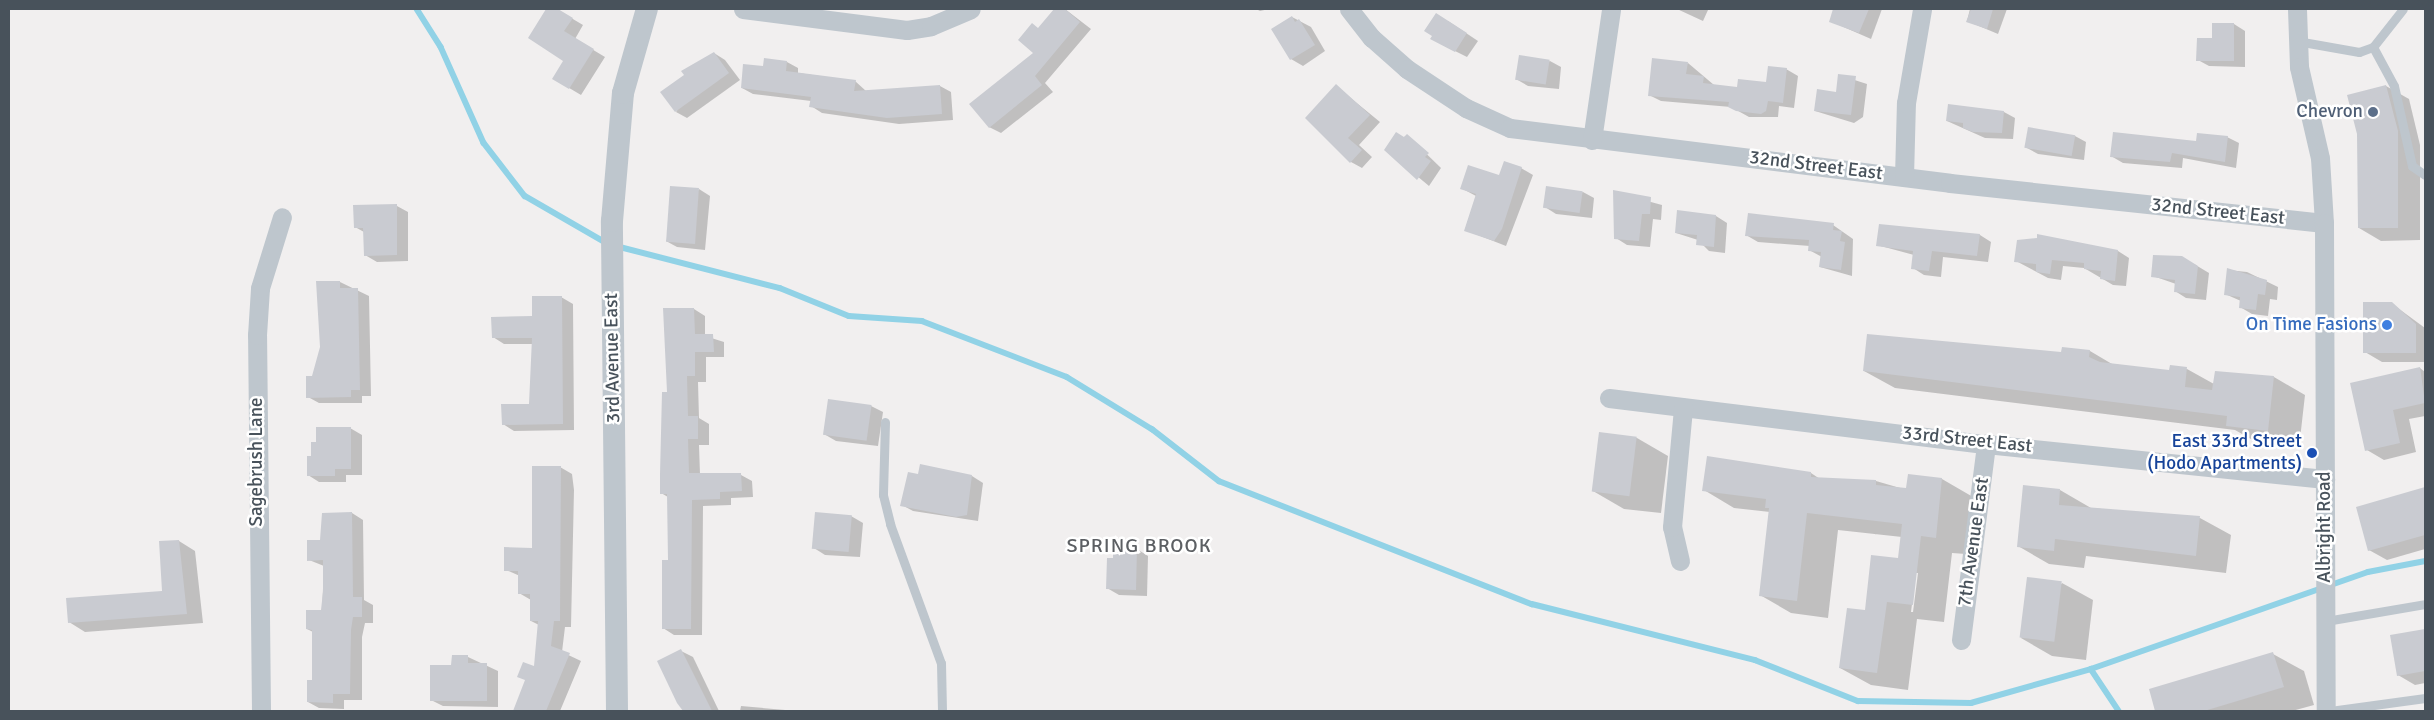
<!DOCTYPE html>
<style>
body{margin:0}
#map{position:relative;width:2434px;height:720px;overflow:hidden;background:#f1efef;font-family:Signika,sans-serif}
div>[style]{position:absolute}
[style*='--x']{left:calc(var(--x)*1px);top:calc(var(--y)*1px);width:calc(var(--w)*1px);rotate:calc(var(--a)*1deg)}
.shadow>*{inset:0;background:#0003}
.stream>*{height:5.5px;margin:-2.75px;padding:0 2.75px;transform-origin:2.75px;border-radius:2.75px;background:#91d2e6}
.building>*{inset:0;background:#c9cbd1;transform-origin:0 0}
.service>*{height:9px;margin:-4.5px;padding:0 4.5px;transform-origin:4.5px;border-radius:4.5px;background:#bec6cd}
.minor>*{height:19px;margin:-9.5px;padding:0 9.5px;transform-origin:9.5px;border-radius:9.5px;background:#bec6cd}
.tertiary>*{height:22px;margin:-11px;padding:0 11px;transform-origin:11px;border-radius:11px;background:#bec6cd}
.dots>*{width:14px;height:14px;translate:-50% -50%;box-sizing:border-box;border:2px solid #fff;border-radius:50%}
span{translate:-50% -50%;white-space:nowrap;text-align:center;line-height:1.15;-webkit-text-stroke:5px #fff;paint-order:stroke}
.service-label{font-size:19px;color:#4e5e75}
.right{translate:-100% -50%;text-align:right}
.street-label{font-size:19px;color:#48525b}
.shop-label{font-size:19px;color:#366cbe}
.transit-label{font-size:19px;color:#164399}
.neighbourhood-label{font-size:20px;color:#5c5f63;letter-spacing:1px}
.frame{position:absolute;inset:0;border:10px solid #48525b;pointer-events:none}
</style>
<div id="map">
<div class="shadow">
<div style="clip-path:polygon(547px 9px,556px 9px,583px 25px,575px 39px,605px 57px,581px 95px,554px 79px,565px 60px,529px 38px)"></div>
<div style="clip-path:polygon(1055px 9px,1065px 9px,1091px 29px,1045px 83px,1053px 92px,1001px 133px,989px 127px,1035px 53px,1039px 29px)"></div>
<div style="clip-path:polygon(1256px 9px,1269px 9px,1260px 11px)"></div>
<div style="clip-path:polygon(1677px 9px,1706px 9px,1708px 10px,1703px 21px)"></div>
<div style="clip-path:polygon(1835px 9px,1882px 9px,1871px 39px,1830px 21px)"></div>
<div style="clip-path:polygon(1970px 9px,2007px 9px,1998px 34px,1967px 21px)"></div>
<div style="clip-path:polygon(1292px 17px,1311px 27px,1325px 51px,1303px 66px,1291px 59px,1273px 29px)"></div>
<div style="clip-path:polygon(1448px 21px,1478px 41px,1467px 57px,1443px 45px)"></div>
<div style="clip-path:polygon(2234px 24px,2245px 31px,2245px 67px,2209px 66px,2198px 60px,2214px 39px)"></div>
<div style="clip-path:polygon(714px 53px,725px 60px,740px 80px,687px 118px,676px 112px)"></div>
<div style="clip-path:polygon(1550px 61px,1561px 67px,1559px 89px,1528px 86px,1516px 79px)"></div>
<div style="clip-path:polygon(787px 62px,798px 68px,798px 73px,855px 81px,866px 91px,940px 86px,951px 92px,953px 120px,899px 124px,822px 113px,811px 106px,811px 101px,753px 94px,742px 88px,764px 68px)"></div>
<div style="clip-path:polygon(1688px 63px,1714px 85px,1738px 88px,1767px 83px,1786px 69px,1798px 76px,1794px 108px,1779px 106px,1778px 117px,1749px 117px,1731px 107px,1661px 101px,1649px 95px)"></div>
<div style="clip-path:polygon(1839px 75px,1867px 84px,1863px 117px,1854px 123px,1815px 111px,1837px 93px)"></div>
<div style="clip-path:polygon(1336px 86px,1380px 122px,1359px 145px,1372px 157px,1362px 168px,1351px 162px)"></div>
<div style="clip-path:polygon(2386px 86px,2409px 99px,2420px 145px,2420px 240px,2381px 241px,2359px 228px)"></div>
<div style="clip-path:polygon(2004px 112px,2015px 118px,2013px 139px,1985px 138px,1947px 121px)"></div>
<div style="clip-path:polygon(1407px 135px,1441px 168px,1429px 186px,1386px 150px)"></div>
<div style="clip-path:polygon(2075px 136px,2086px 142px,2084px 160px,2038px 154px,2027px 148px)"></div>
<div style="clip-path:polygon(2227px 137px,2239px 143px,2236px 168px,2183px 158px,2182px 168px,2123px 163px,2111px 156px)"></div>
<div style="clip-path:polygon(1521px 168px,1533px 175px,1506px 246px,1465px 230px,1476px 196px,1461px 188px)"></div>
<div style="clip-path:polygon(699px 189px,710px 196px,705px 250px,677px 247px,666px 241px)"></div>
<div style="clip-path:polygon(1583px 192px,1594px 198px,1592px 218px,1556px 214px,1545px 207px)"></div>
<div style="clip-path:polygon(1614px 192px,1662px 205px,1661px 220px,1653px 219px,1650px 247px,1627px 245px,1616px 238px)"></div>
<div style="clip-path:polygon(397px 206px,408px 212px,408px 261px,377px 262px,365px 255px,364px 232px,355px 227px)"></div>
<div style="clip-path:polygon(1716px 216px,1727px 223px,1725px 253px,1709px 251px,1698px 240px,1676px 233px)"></div>
<div style="clip-path:polygon(1833px 225px,1853px 239px,1852px 276px,1820px 267px,1822px 257px,1809px 250px,1810px 246px,1758px 242px,1746px 235px)"></div>
<div style="clip-path:polygon(1880px 225px,1980px 235px,1991px 242px,1988px 262px,1943px 257px,1941px 277px,1924px 275px,1913px 268px,1914px 255px,1877px 245px)"></div>
<div style="clip-path:polygon(2118px 251px,2129px 258px,2126px 286px,2113px 285px,2084px 268px,2063px 266px,2061px 280px,2048px 278px,2016px 261px)"></div>
<div style="clip-path:polygon(2194px 264px,2209px 273px,2206px 300px,2186px 298px,2175px 291px,2176px 284px,2153px 276px)"></div>
<div style="clip-path:polygon(2228px 270px,2247px 272px,2278px 287px,2277px 300px,2270px 299px,2268px 316px,2252px 314px,2240px 307px,2241px 301px,2225px 294px)"></div>
<div style="clip-path:polygon(340px 282px,369px 296px,371px 396px,362px 396px,362px 403px,319px 403px,308px 397px)"></div>
<div style="clip-path:polygon(561px 297px,573px 304px,574px 430px,514px 431px,503px 424px,530px 405px,533px 344px,504px 344px,493px 337px,534px 317px)"></div>
<div style="clip-path:polygon(2391px 303px,2425px 328px,2425px 362px,2382px 362px,2365px 352px)"></div>
<div style="clip-path:polygon(694px 309px,705px 316px,705px 336px,724px 342px,724px 357px,706px 357px,706px 382px,698px 382px,699px 418px,709px 424px,709px 445px,699px 445px,700px 474px,741px 475px,752px 481px,753px 497px,731px 498px,731px 505px,703px 506px,702px 635px,674px 635px,663px 628px,669px 561px,668px 497px,661px 493px,668px 394px)"></div>
<div style="clip-path:polygon(2090px 351px,2112px 364px,2170px 372px,2187px 369px,2214px 384px,2216px 372px,2274px 377px,2305px 395px,2299px 448px,2258px 443px,2235px 430px,1895px 388px,1864px 371px)"></div>
<div style="clip-path:polygon(2420px 368px,2425px 372px,2425px 416px,2409px 419px,2416px 452px,2384px 460px,2367px 450px)"></div>
<div style="clip-path:polygon(871px 406px,883px 412px,878px 446px,836px 441px,824px 434px)"></div>
<div style="clip-path:polygon(350px 428px,362px 435px,362px 475px,346px 475px,346px 482px,319px 482px,308px 475px,313px 457px)"></div>
<div style="clip-path:polygon(1600px 434px,1637px 438px,1668px 456px,1661px 513px,1624px 509px,1593px 491px)"></div>
<div style="clip-path:polygon(560px 467px,572px 474px,574px 490px,571px 627px,565px 627px,562px 652px,581px 661px,560px 711px,514px 711px,535px 668px,539px 625px,531px 621px,531px 600px,519px 593px,520px 576px,506px 570px,533px 549px)"></div>
<div style="clip-path:polygon(evenodd,1811px 473px,1820px 479px,1876px 481px,1907px 490px,1909px 476px,1942px 479px,1973px 497px,1966px 554px,1952px 553px,1944px 622px,1917px 619px,1908px 690px,1871px 685px,1840px 668px,1866px 612px,1900px 559px,1902px 537px,1838px 530px,1828px 618px,1791px 613px,1760px 595px,1770px 512px,1734px 508px,1704px 490px,1811px 473px,1916px 573px,1918px 573px,1913px 612px,1911px 612px,1916px 573px)"></div>
<div style="clip-path:polygon(972px 476px,983px 483px,978px 521px,913px 511px,902px 505px)"></div>
<div style="clip-path:polygon(2425px 489px,2425px 549px,2387px 560px,2369px 550px,2357px 508px)"></div>
<div style="clip-path:polygon(2060px 490px,2091px 508px,2200px 518px,2231px 535px,2226px 573px,2086px 556px,2084px 568px,2049px 564px,2018px 546px)"></div>
<div style="clip-path:polygon(352px 513px,363px 520px,364px 600px,373px 605px,373px 623px,365px 623px,362px 637px,362px 700px,344px 700px,344px 709px,319px 708px,308px 702px,313px 681px,313px 632px,307px 629px,322px 611px,324px 566px,309px 560px,321px 541px)"></div>
<div style="clip-path:polygon(851px 516px,863px 523px,860px 557px,825px 555px,814px 548px)"></div>
<div style="clip-path:polygon(179px 541px,195px 551px,203px 623px,85px 632px,69px 622px,164px 592px)"></div>
<div style="clip-path:polygon(1137px 549px,1148px 556px,1147px 596px,1119px 595px,1107px 588px,1114px 559px)"></div>
<div style="clip-path:polygon(2062px 583px,2093px 600px,2086px 660px,2052px 656px,2021px 638px)"></div>
<div style="clip-path:polygon(2425px 630px,2425px 683px,2415px 685px,2398px 675px,2391px 636px)"></div>
<div style="clip-path:polygon(681px 651px,693px 657px,719px 711px,684px 711px,659px 661px)"></div>
<div style="clip-path:polygon(2273px 654px,2304px 671px,2314px 705px,2292px 711px,2156px 711px,2150px 690px)"></div>
<div style="clip-path:polygon(468px 657px,498px 671px,498px 707px,443px 706px,431px 700px,453px 666px)"></div>
<div style="clip-path:polygon(741px 706px,797px 711px,740px 711px)"></div>
</div>
<div class="stream">
<div style="--x:417;--y:9;--w:45;--a:57.7"></div>
<div style="--x:441;--y:47;--w:105;--a:65.9"></div>
<div style="--x:484;--y:143;--w:67;--a:52.3"></div>
<div style="--x:525;--y:196;--w:96;--a:30"></div>
<div style="--x:616;--y:246;--w:169;--a:14.4"></div>
<div style="--x:780;--y:288;--w:74;--a:22.1"></div>
<div style="--x:849;--y:316;--w:73;--a:3.9"></div>
<div style="--x:922;--y:321;--w:155;--a:21.1"></div>
<div style="--x:1067;--y:377;--w:100;--a:31.5"></div>
<div style="--x:1152;--y:429;--w:85;--a:37.8"></div>
<div style="--x:1219;--y:481;--w:336;--a:21.5"></div>
<div style="--x:1532;--y:604;--w:230;--a:14.1"></div>
<div style="--x:1755;--y:660;--w:111;--a:21.7"></div>
<div style="--x:1858;--y:701;--w:113;--a:1"></div>
<div style="--x:1971;--y:703;--w:125;--a:-15.8"></div>
<div style="--x:2091;--y:669;--w:293;--a:-19.3"></div>
<div style="--x:2368;--y:572;--w:58;--a:-10.9"></div>
<div style="--x:2091;--y:669;--w:50;--a:56.3"></div>
</div>
<div class="building">
<div style="clip-path:polygon(546px 9px,558px 9px,573px 18px,564px 31px,594px 49px,569px 89px,552px 79px,563px 61px,528px 38px)"></div>
<div style="clip-path:polygon(1054px 9px,1065px 9px,1080px 22px,1035px 76px,1042px 85px,989px 128px,969px 104px,1033px 53px,1018px 40px,1032px 23px,1038px 28px)"></div>
<div style="clip-path:polygon(1833px 9px,1869px 9px,1859px 33px,1829px 22px)"></div>
<div style="clip-path:polygon(1971px 9px,1993px 9px,1987px 29px,1966px 22px)"></div>
<div style="clip-path:polygon(1436px 13px,1467px 33px,1455px 52px,1430px 39px,1432px 36px,1424px 31px)"></div>
<div style="clip-path:polygon(1292px 16px,1295px 22px,1299px 19px,1315px 45px,1290px 60px,1271px 29px)"></div>
<div style="clip-path:polygon(2212px 23px,2234px 23px,2234px 61px,2196px 61px,2197px 38px,2212px 38px)"></div>
<div style="clip-path:polygon(714px 52px,729px 73px,675px 112px,660px 92px,684px 75px,681px 71px)"></div>
<div style="left:1519px;top:55px;width:31px;height:25px;rotate:9deg"></div>
<div style="clip-path:polygon(764px 58px,787px 61px,786px 71px,856px 80px,854px 91px,940px 85px,942px 114px,887px 118px,809px 107px,811px 97px,741px 88px,743px 64px,763px 66px)"></div>
<div style="clip-path:polygon(1652px 58px,1688px 62px,1686px 74px,1704px 76px,1703px 83px,1737px 87px,1738px 79px,1766px 82px,1768px 66px,1787px 68px,1783px 103px,1768px 101px,1766px 111px,1761px 114px,1736px 111px,1728px 107px,1729px 102px,1648px 96px)"></div>
<div style="clip-path:polygon(1838px 74px,1856px 76px,1851px 115px,1814px 111px,1817px 89px,1836px 92px)"></div>
<div style="clip-path:polygon(1336px 84px,1370px 115px,1348px 138px,1362px 150px,1350px 163px,1305px 118px)"></div>
<div style="clip-path:polygon(2386px 85px,2398px 131px,2398px 228px,2358px 228px,2357px 134px,2347px 95px)"></div>
<div style="clip-path:polygon(1948px 104px,2004px 111px,2002px 133px,1973px 132px,1963px 128px,1963px 123px,1946px 121px)"></div>
<div style="left:2028px;top:127px;width:48px;height:21px;rotate:10deg"></div>
<div style="clip-path:polygon(1396px 132px,1404px 137px,1407px 134px,1429px 153px,1425px 157px,1431px 161px,1417px 180px,1384px 150px)"></div>
<div style="clip-path:polygon(2113px 132px,2196px 141px,2197px 133px,2228px 136px,2225px 162px,2172px 153px,2170px 162px,2110px 157px)"></div>
<div style="clip-path:polygon(1504px 161px,1522px 167px,1502px 229px,1494px 241px,1464px 231px,1476px 194px,1460px 189px,1468px 165px,1499px 175px)"></div>
<div style="left:670px;top:186px;width:29px;height:56px;rotate:4deg"></div>
<div style="left:1546px;top:186px;width:37px;height:22px;rotate:8deg"></div>
<div style="clip-path:polygon(1613px 190px,1651px 197px,1650px 214px,1642px 214px,1639px 241px,1614px 239px)"></div>
<div style="clip-path:polygon(397px 204px,397px 255px,364px 256px,363px 228px,354px 228px,353px 205px)"></div>
<div style="clip-path:polygon(1677px 210px,1716px 215px,1714px 247px,1696px 245px,1697px 235px,1675px 233px)"></div>
<div style="clip-path:polygon(1748px 213px,1834px 223px,1833px 230px,1842px 231px,1840px 241px,1845px 242px,1841px 270px,1819px 267px,1821px 252px,1808px 251px,1809px 240px,1745px 236px)"></div>
<div style="clip-path:polygon(1879px 224px,1980px 234px,1977px 256px,1932px 251px,1929px 271px,1911px 269px,1913px 251px,1876px 246px)"></div>
<div style="clip-path:polygon(2037px 234px,2118px 250px,2115px 281px,2100px 279px,2101px 271px,2084px 269px,2084px 263px,2052px 260px,2050px 274px,2036px 272px,2036px 264px,2014px 262px,2017px 240px,2037px 238px)"></div>
<div style="clip-path:polygon(2153px 255px,2182px 256px,2198px 266px,2195px 294px,2174px 292px,2175px 280px,2151px 277px)"></div>
<div style="clip-path:polygon(2227px 268px,2267px 280px,2265px 295px,2258px 294px,2256px 310px,2239px 308px,2240px 297px,2224px 295px)"></div>
<div style="clip-path:polygon(316px 281px,340px 281px,340px 288px,358px 288px,360px 390px,351px 390px,351px 397px,306px 398px,306px 376px,312px 376px,320px 347px)"></div>
<div style="clip-path:polygon(532px 296px,562px 296px,563px 424px,502px 425px,501px 404px,529px 404px,532px 338px,492px 338px,491px 317px,532px 316px)"></div>
<div style="clip-path:polygon(2363px 302px,2392px 302px,2416px 324px,2416px 353px,2363px 353px)"></div>
<div style="clip-path:polygon(663px 308px,694px 308px,695px 334px,713px 334px,714px 352px,695px 352px,695px 376px,687px 376px,688px 416px,698px 416px,698px 439px,688px 439px,689px 473px,741px 473px,742px 491px,720px 492px,720px 499px,692px 500px,691px 629px,662px 629px,662px 560px,668px 560px,667px 494px,660px 494px,660px 474px,662px 392px,667px 392px)"></div>
<div style="clip-path:polygon(1867px 334px,2061px 352px,2062px 347px,2090px 350px,2089px 357px,2100px 362px,2169px 370px,2170px 365px,2187px 367px,2185px 387px,2212px 390px,2215px 371px,2274px 376px,2268px 431px,2226px 426px,2227px 416px,1863px 371px)"></div>
<div style="clip-path:polygon(2420px 367px,2425px 403px,2393px 410px,2400px 443px,2365px 451px,2350px 383px)"></div>
<div style="left:828px;top:399px;width:44px;height:36px;rotate:8deg"></div>
<div style="clip-path:polygon(316px 427px,351px 427px,351px 469px,335px 469px,335px 476px,307px 476px,307px 456px,311px 456px,311px 442px,316px 442px)"></div>
<div style="left:1599px;top:432px;width:38px;height:60px;rotate:7deg"></div>
<div style="clip-path:polygon(1707px 456px,1811px 472px,1811px 477px,1876px 480px,1876px 485px,1906px 488px,1908px 474px,1942px 478px,1936px 538px,1921px 536px,1913px 605px,1887px 602px,1877px 673px,1839px 668px,1847px 608px,1865px 610px,1871px 555px,1898px 558px,1902px 524px,1807px 513px,1797px 601px,1759px 596px,1769px 508px,1765px 508px,1766px 499px,1702px 491px)"></div>
<div style="clip-path:polygon(920px 464px,972px 475px,967px 515px,956px 517px,900px 506px,908px 472px,918px 474px)"></div>
<div style="clip-path:polygon(532px 466px,561px 466px,560px 621px,554px 621px,551px 646px,570px 653px,546px 711px,513px 711px,525px 680px,517px 677px,523px 662px,534px 666px,538px 621px,530px 621px,530px 594px,518px 594px,518px 571px,504px 571px,504px 547px,532px 548px)"></div>
<div style="clip-path:polygon(2023px 485px,2060px 489px,2059px 505px,2200px 516px,2196px 556px,2055px 539px,2054px 551px,2017px 547px)"></div>
<div style="clip-path:polygon(2425px 487px,2425px 535px,2368px 551px,2356px 507px)"></div>
<div style="clip-path:polygon(352px 512px,353px 597px,362px 597px,362px 617px,353px 617px,351px 630px,350px 694px,333px 694px,333px 703px,307px 702px,307px 680px,312px 680px,312px 630px,306px 629px,306px 610px,321px 610px,323px 592px,323px 560px,307px 561px,307px 540px,320px 540px,322px 513px)"></div>
<div style="left:815px;top:512px;width:37px;height:37px;rotate:5deg"></div>
<div style="clip-path:polygon(179px 540px,187px 614px,68px 623px,66px 598px,162px 591px,159px 541px)"></div>
<div style="clip-path:polygon(1113px 547px,1137px 548px,1136px 590px,1106px 589px,1107px 558px,1113px 558px)"></div>
<div style="left:2027px;top:577px;width:35px;height:61px;rotate:7deg"></div>
<div style="clip-path:polygon(2425px 629px,2425px 671px,2397px 676px,2390px 635px)"></div>
<div style="clip-path:polygon(681px 649px,712px 711px,683px 711px,677px 703px,657px 661px)"></div>
<div style="clip-path:polygon(2273px 652px,2284px 687px,2204px 711px,2155px 711px,2149px 689px)"></div>
<div style="clip-path:polygon(452px 655px,468px 655px,468px 663px,487px 663px,487px 701px,430px 701px,430px 665px,451px 665px)"></div>
</div>
<div class="service">
<div style="--x:2297;--y:41;--w:63;--a:10.1"></div>
<div style="--x:2359;--y:52;--w:15;--a:-20"></div>
<div style="--x:2373;--y:47;--w:48;--a:-51.7"></div>
<div style="--x:2373;--y:47;--w:44;--a:61.7"></div>
<div style="--x:2394;--y:86;--w:82;--a:77.3"></div>
<div style="--x:2412;--y:166;--w:16;--a:35"></div>
<div style="--x:885;--y:422;--w:73;--a:91.6"></div>
<div style="--x:883;--y:495;--w:30;--a:76"></div>
<div style="--x:890;--y:524;--w:148;--a:69.9"></div>
<div style="--x:941;--y:663;--w:48;--a:88.8"></div>
<div style="--x:2326;--y:621;--w:100;--a:-9.7"></div>
<div style="--x:2330;--y:711;--w:96;--a:-7.8"></div>
</div>
<div class="minor">
<div style="--x:743;--y:9;--w:165;--a:7.3"></div>
<div style="--x:907;--y:30;--w:24;--a:-9"></div>
<div style="--x:931;--y:26;--w:43;--a:-23"></div>
<div style="--x:1349;--y:9;--w:37;--a:52"></div>
<div style="--x:1372;--y:38;--w:47;--a:41.5"></div>
<div style="--x:1407;--y:69;--w:71;--a:33.5"></div>
<div style="--x:1466;--y:108;--w:48;--a:24.4"></div>
<div style="--x:1510;--y:128;--w:443;--a:7.1"></div>
<div style="--x:1950;--y:183;--w:376;--a:6.1"></div>
<div style="--x:2297;--y:9;--w:58;--a:88"></div>
<div style="--x:2299;--y:67;--w:93;--a:77"></div>
<div style="--x:2320;--y:158;--w:65;--a:86.5"></div>
<div style="--x:2324;--y:223;--w:488;--a:89.8"></div>
<div style="--x:1592;--y:140;--w:132;--a:-81.7"></div>
<div style="--x:1904;--y:177;--w:74;--a:-88.5"></div>
<div style="--x:1906;--y:103;--w:95;--a:-80.3"></div>
<div style="--x:1609;--y:398;--w:380;--a:7"></div>
<div style="--x:1986;--y:444;--w:341;--a:5.9"></div>
<div style="--x:1680;--y:561;--w:35;--a:-103"></div>
<div style="--x:1672;--y:527;--w:120;--a:-84.7"></div>
<div style="--x:1961;--y:640;--w:198;--a:-82.7"></div>
<div style="--x:261;--y:711;--w:376;--a:-90.6"></div>
<div style="--x:257;--y:335;--w:47;--a:-86.3"></div>
<div style="--x:260;--y:288;--w:74;--a:-72.8"></div>
</div>
<div class="tertiary">
<div style="--x:617;--y:711;--w:490;--a:-90.6"></div>
<div style="--x:612;--y:221;--w:128;--a:-85.1"></div>
<div style="--x:623;--y:93;--w:87;--a:-74.1"></div>
</div>
<div class="dots">
<div style="left:2373px;top:112px;background:#5c6f8a"></div>
<div style="left:2387px;top:325px;background:#3f7fe0"></div>
<div style="left:2312px;top:453px;background:#1a4fb4"></div>
</div>
<div class="service-label">
<span class="right" style="left:2363px;top:112px">Chevron</span>
</div>
<div class="street-label">
<span style="left:1816px;top:166px;rotate:7deg">32nd Street East</span>
<span style="left:2218px;top:212px;rotate:6deg">32nd Street East</span>
<span style="left:613px;top:358px;rotate:-91deg">3rd Avenue East</span>
<span style="left:1967px;top:440px;rotate:6deg">33rd Street East</span>
<span style="left:257px;top:462px;rotate:-90deg">Sagebrush Lane</span>
<span style="left:2325px;top:527px;rotate:-90deg">Albright Road</span>
<span style="left:1974px;top:542px;rotate:-82deg">7th Avenue East</span>
</div>
<div class="shop-label">
<span class="right" style="left:2377px;top:325px">On Time Fasions</span>
</div>
<div class="transit-label">
<span class="right" style="left:2302px;top:453px">East 33rd Street<br>(Hodo Apartments)</span>
</div>
<div class="neighbourhood-label">
<span style="left:1139px;top:545px">SPRING BROOK</span>
</div>
<div class="frame"></div>
</div>
